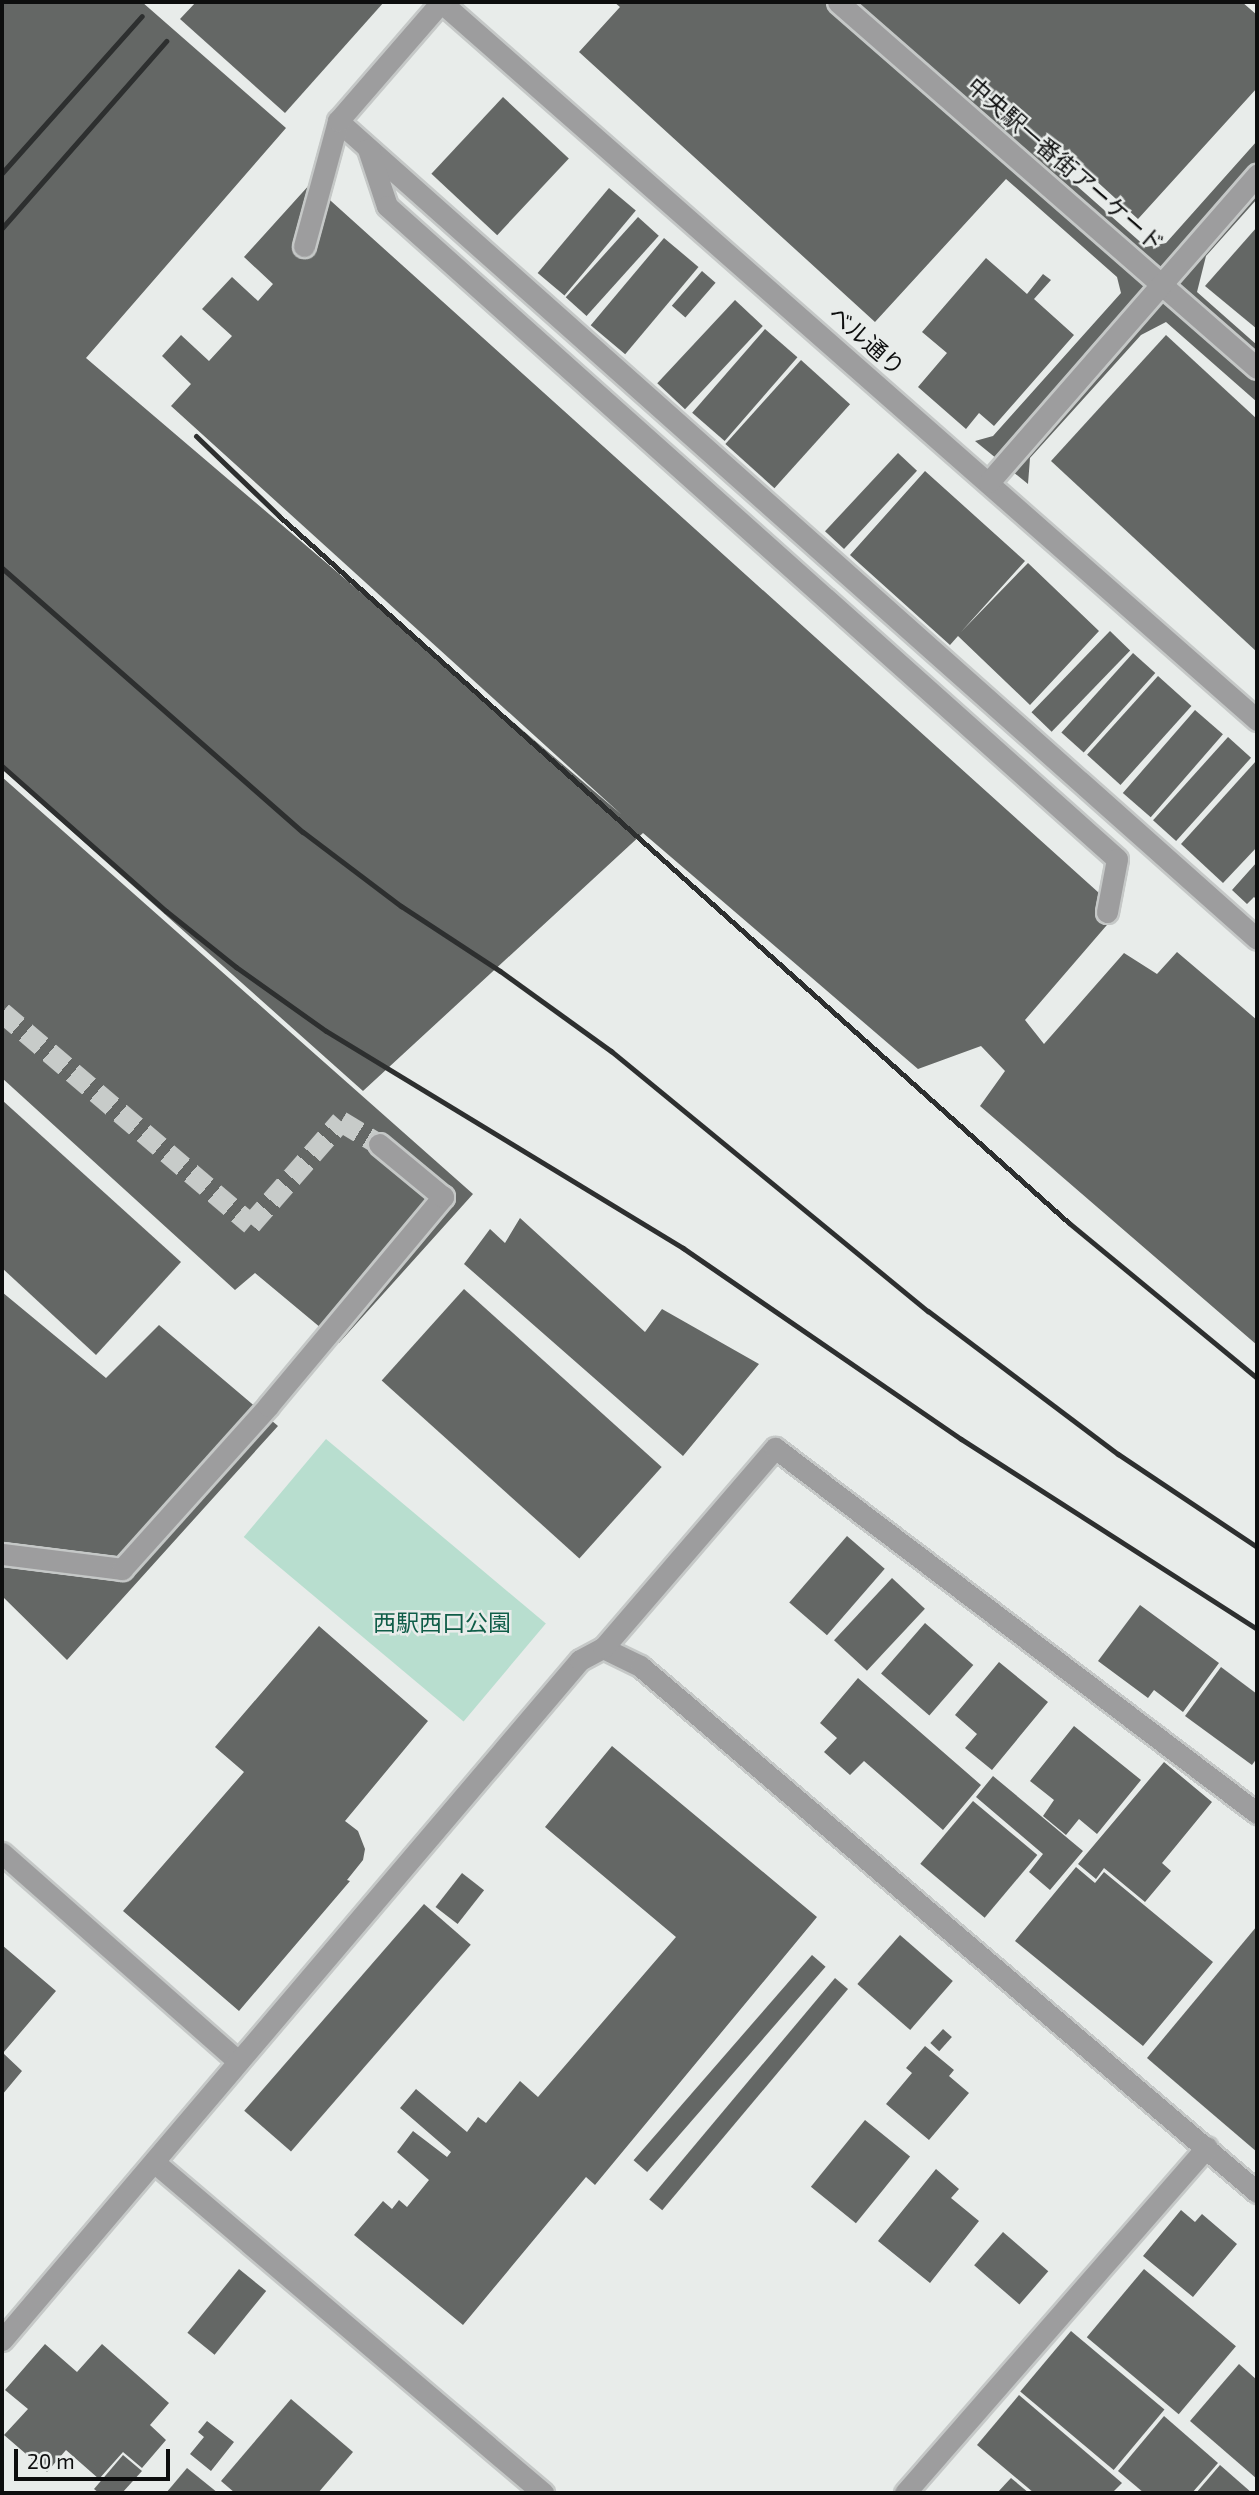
<!DOCTYPE html>
<meta charset="utf-8">
<style>
body{margin:0}
#map{position:relative;width:1259px;height:2495px;overflow:hidden;background:#e8ecea;font-family:"Exo 2","Noto Sans JP",sans-serif}
div>[style]{position:absolute}
[style*='--x']{left:calc(var(--x)*1px);top:calc(var(--y)*1px);width:calc(var(--w)*1px);rotate:calc(var(--a)*1deg)}
.green>*{inset:0;background:#b8decf;transform-origin:0 0}
.building>*{inset:0;background:#646765;transform-origin:0 0}
.minor-tunnel>*{height:21px;margin-top:-10.5px;transform-origin:0;background:repeating-linear-gradient(90deg,#c7cbc9 0 21px,transparent 0 31px)}
.roads{filter:drop-shadow(2px 0 #c5c8c7) drop-shadow(-2px 0 #c5c8c7) drop-shadow(0 2px #c5c8c7) drop-shadow(0 -2px #c5c8c7)}
.minor>*{height:21px;margin:-10.5px;padding:0 10.5px;transform-origin:10.5px;border-radius:10.5px;background:#9d9d9e}
.rail>*{height:5px;margin:-2.5px;padding:0 2.5px;transform-origin:2.5px;border-radius:2.5px;background:#2d2f2f}
span{translate:-50% -50%;white-space:nowrap;text-align:center;line-height:1.15;-webkit-text-stroke:5px #e8ecea;paint-order:stroke}
.street-label{font-size:23px;color:#0d0e0e}
.park-label{font-size:23px;color:#0f5d48}
.frame{position:absolute;inset:0;border:4px solid #0d0e0e;pointer-events:none}
.scale{position:absolute;left:14px;top:2449px;width:156px;height:32px;box-sizing:border-box;border:4px solid #0d0e0e;border-top:0;padding-left:9px;font-size:21px;line-height:24px;white-space:nowrap;color:#0d0e0e;-webkit-text-stroke:5px #e8ecea;paint-order:stroke}
</style>
<div id="map">
<div class="green">
<div style="left:326px;top:1439px;width:287px;height:128px;rotate:40deg"></div>
</div>
<div class="building">
<div style="clip-path:polygon(2px 2px,142px 2px,286px 128px,86px 358px,622px 815px,171px 406px,191px 384px,162px 356px,181px 335px,209px 361px,232px 336px,202px 309px,232px 277px,258px 301px,273px 284px,244px 257px,311px 183px,1119px 911px,1025px 1020px,1044px 1044px,1124px 953px,1157px 974px,1177px 952px,1257px 1020px,1257px 1345px,980px 1106px,1005px 1071px,981px 1046px,918px 1069px,643px 833px,363px 1091px,2px 769px)"></div>
<div style="clip-path:polygon(196px 2px,384px 2px,285px 113px,180px 19px)"></div>
<div style="clip-path:polygon(614px 2px,1242px 2px,1257px 15px,1257px 88px,1138px 219px,1046px 135px,1034px 148px,1146px 247px,1166px 243px,1257px 141px,1257px 199px,1206px 256px,1197px 292px,1257px 345px,1257px 402px,1166px 322px,1141px 335px,1030px 458px,1028px 484px,975px 441px,993px 436px,1121px 293px,1117px 277px,1006px 179px,875px 322px,579px 52px,620px 7px)"></div>
<div style="left:503px;top:97px;width:90px;height:105px;rotate:43deg"></div>
<div style="left:609px;top:188px;width:35px;height:111px;rotate:40deg"></div>
<div style="left:638px;top:217px;width:28px;height:108px;rotate:42deg"></div>
<div style="clip-path:polygon(1257px 227px,1257px 329px,1205px 286px)"></div>
<div style="left:664px;top:238px;width:45px;height:114px;rotate:40deg"></div>
<div style="clip-path:polygon(986px 258px,1027px 294px,1043px 274px,1051px 280px,1034px 299px,1074px 335px,994px 426px,979px 413px,966px 429px,918px 387px,947px 353px,922px 332px)"></div>
<div style="left:702px;top:271px;width:18px;height:46px;rotate:41deg"></div>
<div style="left:735px;top:300px;width:38px;height:114px;rotate:43deg"></div>
<div style="left:765px;top:329px;width:43px;height:111px;rotate:41deg"></div>
<div style="clip-path:polygon(1166px 335px,1257px 419px,1257px 652px,1051px 461px)"></div>
<div style="left:801px;top:360px;width:66px;height:113px;rotate:42deg"></div>
<div style="left:898px;top:453px;width:26px;height:107px;rotate:43deg"></div>
<div style="clip-path:polygon(925px 471px,1025px 561px,961px 632px,1028px 563px,1099px 631px,1030px 705px,958px 636px,950px 645px,850px 555px)"></div>
<div style="left:1110px;top:631px;width:28px;height:113px;rotate:44deg"></div>
<div style="left:1133px;top:653px;width:30px;height:107px;rotate:42deg"></div>
<div style="left:1158px;top:676px;width:45px;height:106px;rotate:42deg"></div>
<div style="left:1195px;top:710px;width:37px;height:110px;rotate:41deg"></div>
<div style="left:1228px;top:737px;width:31px;height:112px;rotate:42deg"></div>
<div style="clip-path:polygon(1256px 761px,1257px 847px,1223px 883px,1181px 844px)"></div>
<div style="clip-path:polygon(2px 777px,473px 1194px,339px 1343px,255px 1273px,235px 1290px,2px 1078px)"></div>
<div style="clip-path:polygon(1257px 862px,1257px 900px,1254px 897px,1247px 904px,1232px 890px)"></div>
<div style="clip-path:polygon(2px 1100px,181px 1262px,96px 1355px,2px 1268px)"></div>
<div style="clip-path:polygon(520px 1218px,645px 1332px,662px 1309px,759px 1364px,683px 1456px,464px 1264px,490px 1229px,505px 1243px)"></div>
<div style="left:464px;top:1289px;width:266px;height:123px;rotate:42deg"></div>
<div style="clip-path:polygon(2px 1292px,106px 1378px,159px 1325px,278px 1426px,67px 1660px,2px 1596px)"></div>
<div style="left:847px;top:1536px;width:50px;height:88px;rotate:41deg"></div>
<div style="left:892px;top:1578px;width:45px;height:85px;rotate:43deg"></div>
<div style="clip-path:polygon(1140px 1605px,1219px 1663px,1183px 1712px,1154px 1690px,1148px 1698px,1098px 1661px)"></div>
<div style="left:925px;top:1623px;width:64px;height:67px;rotate:41deg"></div>
<div style="clip-path:polygon(319px 1626px,428px 1721px,345px 1821px,358px 1831px,365px 1849px,363px 1860px,347px 1880px,350px 1881px,239px 2011px,123px 1911px,244px 1772px,215px 1747px)"></div>
<div style="clip-path:polygon(999px 1662px,1048px 1702px,992px 1770px,965px 1748px,977px 1734px,955px 1715px)"></div>
<div style="clip-path:polygon(1221px 1667px,1257px 1694px,1257px 1758px,1252px 1765px,1185px 1716px)"></div>
<div style="clip-path:polygon(858px 1678px,981px 1785px,943px 1830px,864px 1761px,850px 1775px,824px 1752px,837px 1738px,820px 1723px)"></div>
<div style="clip-path:polygon(1074px 1726px,1141px 1780px,1097px 1834px,1079px 1819px,1066px 1835px,1043px 1816px,1054px 1800px,1030px 1781px)"></div>
<div style="clip-path:polygon(612px 1746px,817px 1917px,595px 2185px,586px 2177px,463px 2325px,354px 2235px,383px 2201px,392px 2209px,399px 2200px,407px 2207px,429px 2180px,397px 2152px,413px 2131px,447px 2157px,451px 2152px,400px 2108px,416px 2089px,467px 2132px,478px 2117px,486px 2123px,520px 2081px,538px 2097px,676px 1937px,545px 1827px)"></div>
<div style="clip-path:polygon(1164px 1762px,1212px 1802px,1162px 1863px,1171px 1871px,1145px 1902px,1104px 1868px,1096px 1879px,1078px 1864px)"></div>
<div style="clip-path:polygon(993px 1776px,1083px 1851px,1050px 1890px,1029px 1872px,1043px 1854px,976px 1797px)"></div>
<div style="left:973px;top:1801px;width:84px;height:82px;rotate:40deg"></div>
<div style="clip-path:polygon(1076px 1867px,1095px 1883px,1104px 1872px,1213px 1962px,1143px 2046px,1015px 1941px)"></div>
<div style="left:462px;top:1873px;width:28px;height:43px;rotate:38deg"></div>
<div style="left:424px;top:1904px;width:62px;height:274px;rotate:41deg"></div>
<div style="clip-path:polygon(1257px 1926px,1257px 2152px,1147px 2058px)"></div>
<div style="left:900px;top:1935px;width:70px;height:65px;rotate:41deg"></div>
<div style="clip-path:polygon(2px 1945px,56px 1991px,3px 2053px,22px 2071px,2px 2095px)"></div>
<div style="left:812px;top:1955px;width:18px;height:272px;rotate:41deg"></div>
<div style="left:835px;top:1978px;width:17px;height:289px;rotate:40deg"></div>
<div style="left:943px;top:2029px;width:12px;height:19px;rotate:42deg"></div>
<div style="clip-path:polygon(925px 2046px,954px 2070px,949px 2076px,969px 2093px,929px 2140px,886px 2104px,912px 2073px,906px 2068px)"></div>
<div style="left:865px;top:2120px;width:58px;height:86px;rotate:39deg"></div>
<div style="clip-path:polygon(936px 2169px,959px 2189px,951px 2198px,979px 2221px,930px 2283px,878px 2241px)"></div>
<div style="clip-path:polygon(1181px 2210px,1195px 2222px,1202px 2214px,1237px 2244px,1193px 2297px,1143px 2256px)"></div>
<div style="left:1003px;top:2232px;width:60px;height:44px;rotate:41deg"></div>
<div style="left:239px;top:2269px;width:35px;height:82px;rotate:39deg"></div>
<div style="left:1144px;top:2269px;width:120px;height:89px;rotate:40deg"></div>
<div style="left:1071px;top:2331px;width:122px;height:79px;rotate:40deg"></div>
<div style="clip-path:polygon(45px 2344px,77px 2372px,102px 2344px,169px 2403px,150px 2425px,166px 2440px,142px 2468px,123px 2452px,99px 2479px,66px 2450px,47px 2472px,4px 2435px,28px 2409px,5px 2390px)"></div>
<div style="clip-path:polygon(1239px 2364px,1257px 2380px,1257px 2479px,1190px 2421px)"></div>
<div style="clip-path:polygon(1019px 2395px,1122px 2483px,1112px 2493px,1034px 2493px,977px 2445px)"></div>
<div style="clip-path:polygon(291px 2399px,353px 2452px,318px 2493px,235px 2493px,221px 2481px)"></div>
<div style="clip-path:polygon(1164px 2416px,1218px 2463px,1192px 2493px,1144px 2493px,1118px 2471px)"></div>
<div style="clip-path:polygon(207px 2421px,234px 2442px,211px 2471px,190px 2454px,204px 2437px,198px 2432px)"></div>
<div style="clip-path:polygon(123px 2455px,142px 2471px,122px 2493px,99px 2493px,94px 2489px)"></div>
<div style="clip-path:polygon(1220px 2465px,1252px 2493px,1196px 2493px)"></div>
<div style="clip-path:polygon(187px 2468px,218px 2493px,166px 2493px)"></div>
<div style="clip-path:polygon(1011px 2478px,1029px 2493px,997px 2493px)"></div>
</div>
<div class="minor-tunnel">
<div style="--x:2;--y:1012;--w:327;--a:40.4"></div>
<div style="--x:251;--y:1224;--w:137;--a:-48.9"></div>
<div style="--x:341;--y:1121;--w:44;--a:31.2"></div>
</div>
<div class="roads">
<div class="minor">
<div style="--x:441;--y:2;--w:1087;--a:41.34"></div>
<div style="--x:838;--y:2;--w:556;--a:41.14"></div>
<div style="--x:338;--y:121;--w:1230;--a:41.67"></div>
<div style="--x:368;--y:149;--w:60;--a:71.6"></div>
<div style="--x:387;--y:206;--w:979;--a:41.81"></div>
<div style="--x:1117;--y:859;--w:54;--a:100.7"></div>
<div style="--x:304;--y:246;--w:130;--a:-74.8"></div>
<div style="--x:338;--y:121;--w:157;--a:-49.1"></div>
<div style="--x:989;--y:482;--w:408;--a:-48.9"></div>
<div style="--x:2;--y:1554;--w:121;--a:7.1"></div>
<div style="--x:122;--y:1569;--w:219;--a:-48.1"></div>
<div style="--x:268;--y:1406;--w:273;--a:-50.1"></div>
<div style="--x:443;--y:1197;--w:83;--a:-140.4"></div>
<div style="--x:603;--y:1648;--w:41;--a:25.9"></div>
<div style="--x:640;--y:1666;--w:811;--a:40.45"></div>
<div style="--x:2;--y:1853;--w:315;--a:41.4"></div>
<div style="--x:154;--y:2162;--w:511;--a:40.39"></div>
<div style="--x:2;--y:2340;--w:892;--a:-49.64"></div>
<div style="--x:580;--y:1660;--w:26;--a:-28"></div>
<div style="--x:603;--y:1648;--w:264;--a:-49.3"></div>
<div style="--x:775;--y:1448;--w:605;--a:37.14"></div>
<div style="--x:905;--y:2493;--w:459;--a:-48.9"></div>
</div>
</div>
<div class="rail">
<div style="--x:2;--y:173;--w:210;--a:-48.3"></div>
<div style="--x:2;--y:228;--w:249;--a:-48.7"></div>
<div style="--x:196;--y:436;--w:115;--a:43.9"></div>
<div style="--x:279;--y:516;--w:1060;--a:41.83"></div>
<div style="--x:1069;--y:1223;--w:244;--a:39.5"></div>
<div style="--x:2;--y:568;--w:400;--a:41.3"></div>
<div style="--x:303;--y:832;--w:123;--a:37.1"></div>
<div style="--x:401;--y:906;--w:118;--a:33.3"></div>
<div style="--x:500;--y:971;--w:137;--a:35.8"></div>
<div style="--x:611;--y:1051;--w:410;--a:39.4"></div>
<div style="--x:928;--y:1311;--w:238;--a:37"></div>
<div style="--x:1118;--y:1454;--w:167;--a:33.8"></div>
<div style="--x:2;--y:766;--w:219;--a:41.5"></div>
<div style="--x:166;--y:911;--w:90;--a:38.7"></div>
<div style="--x:236;--y:967;--w:110;--a:35.4"></div>
<div style="--x:326;--y:1031;--w:418;--a:31.3"></div>
<div style="--x:683;--y:1248;--w:337;--a:34.5"></div>
<div style="--x:961;--y:1439;--w:352;--a:32.7"></div>
</div>
<div class="street-label">
<span style="left:1066px;top:164px;rotate:41deg">中央駅一番街アーケード</span>
<span style="left:867px;top:340px;rotate:41deg">ベル通り</span>
</div>
<div class="park-label">
<span style="left:442px;top:1622px">西駅西口公園</span>
</div>
<div class="frame"></div>
<div class="scale">20 m</div>
</div>
